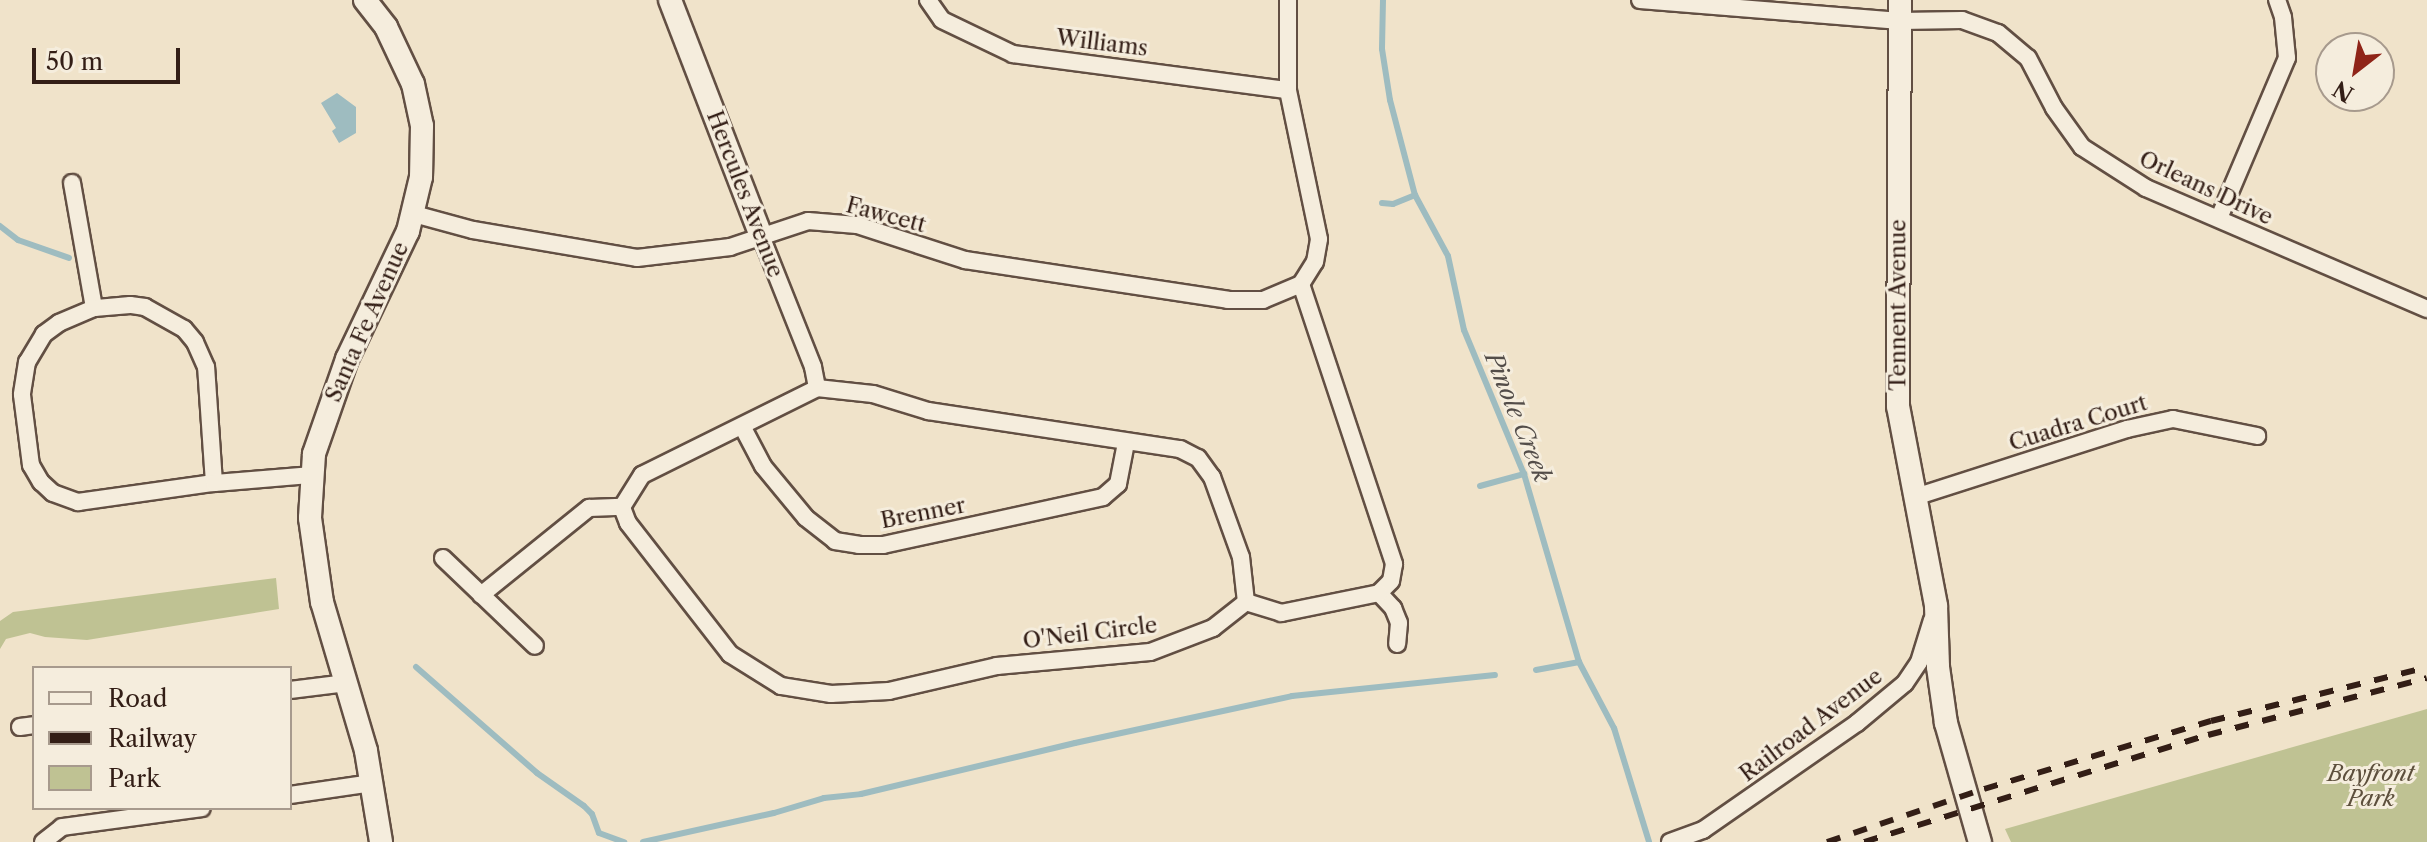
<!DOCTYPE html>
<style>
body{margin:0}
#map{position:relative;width:2427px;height:842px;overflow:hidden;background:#f0e3ca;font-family:"Libre Caslon Text",serif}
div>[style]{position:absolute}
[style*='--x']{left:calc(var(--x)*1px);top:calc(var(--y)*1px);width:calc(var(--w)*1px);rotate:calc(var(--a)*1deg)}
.green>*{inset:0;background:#bfc293}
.water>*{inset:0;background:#9ebcc0}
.stream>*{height:6px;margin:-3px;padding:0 3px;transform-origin:3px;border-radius:3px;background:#9ebcc0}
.roads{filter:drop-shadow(2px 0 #624f43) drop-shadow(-2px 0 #624f43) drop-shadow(0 2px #624f43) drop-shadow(0 -2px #624f43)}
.street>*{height:16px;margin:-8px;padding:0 8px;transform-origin:8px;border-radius:8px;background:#f5eddd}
.secondary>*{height:22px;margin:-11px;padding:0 11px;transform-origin:11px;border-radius:11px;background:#f5eddd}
.rail>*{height:6px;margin-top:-3px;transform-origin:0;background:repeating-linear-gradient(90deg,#331e16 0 14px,transparent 0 28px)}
span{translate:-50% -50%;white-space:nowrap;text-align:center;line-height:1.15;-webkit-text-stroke:6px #f5eddd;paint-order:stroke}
.street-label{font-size:22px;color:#331e16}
.park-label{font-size:22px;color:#5d4f3c;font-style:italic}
.water-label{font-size:24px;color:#534d49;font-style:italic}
.legend{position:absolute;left:32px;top:666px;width:260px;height:144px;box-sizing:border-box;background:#f5eddd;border:2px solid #a79a8d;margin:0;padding:10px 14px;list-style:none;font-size:24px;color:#331e16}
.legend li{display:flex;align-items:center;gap:16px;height:40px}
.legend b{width:40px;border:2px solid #a79a8d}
.north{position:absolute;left:2315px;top:32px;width:80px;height:80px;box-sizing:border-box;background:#f5eddd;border:2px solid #a79a8d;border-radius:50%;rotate:211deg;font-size:22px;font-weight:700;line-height:32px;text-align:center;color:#331e16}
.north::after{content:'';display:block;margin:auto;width:28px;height:36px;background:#8f2418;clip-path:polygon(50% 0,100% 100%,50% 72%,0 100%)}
.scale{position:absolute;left:32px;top:48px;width:148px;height:36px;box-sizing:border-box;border:4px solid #331e16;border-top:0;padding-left:10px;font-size:24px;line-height:28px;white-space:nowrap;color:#331e16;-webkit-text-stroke:6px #f5eddd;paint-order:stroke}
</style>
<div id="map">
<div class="green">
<div style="clip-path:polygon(276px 578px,279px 609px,87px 640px,45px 637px,30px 633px,6px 639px,0 649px,0 621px,13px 612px)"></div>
<div style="clip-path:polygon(2427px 709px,2427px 842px,2011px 842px,2005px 829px)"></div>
</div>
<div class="water">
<div style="clip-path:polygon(337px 93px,356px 107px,356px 133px,339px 143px,332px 131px,336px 128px,321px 103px)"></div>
</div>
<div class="stream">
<div style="--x:1383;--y:0;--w:49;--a:91.2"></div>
<div style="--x:1382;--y:49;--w:52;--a:81.1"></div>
<div style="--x:1390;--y:100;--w:98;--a:75.3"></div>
<div style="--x:1415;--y:195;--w:69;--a:61.6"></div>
<div style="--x:1448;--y:256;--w:76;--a:77.8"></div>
<div style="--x:1464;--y:330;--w:156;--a:67.4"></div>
<div style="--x:1524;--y:474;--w:196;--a:73.7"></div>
<div style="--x:1579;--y:662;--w:75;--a:62.1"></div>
<div style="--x:1614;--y:728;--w:119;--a:72.9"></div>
<div style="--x:1382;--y:203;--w:11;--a:5"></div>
<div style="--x:1393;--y:204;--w:24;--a:-22"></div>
<div style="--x:0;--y:226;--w:23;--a:38"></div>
<div style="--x:18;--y:240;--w:54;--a:19.4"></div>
<div style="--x:1480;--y:486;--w:46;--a:-15.3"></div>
<div style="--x:416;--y:667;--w:161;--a:41.2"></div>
<div style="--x:537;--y:773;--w:57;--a:35.1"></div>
<div style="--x:584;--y:806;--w:11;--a:45"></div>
<div style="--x:592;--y:814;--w:20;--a:70"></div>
<div style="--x:599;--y:833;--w:27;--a:20"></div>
<div style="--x:1536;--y:670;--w:44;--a:-10.5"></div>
<div style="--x:643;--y:842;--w:134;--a:-12.5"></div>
<div style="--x:774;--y:813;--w:52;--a:-16.7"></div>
<div style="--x:824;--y:798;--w:37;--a:-6"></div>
<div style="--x:861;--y:794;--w:220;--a:-13.4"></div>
<div style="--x:1075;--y:743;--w:222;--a:-12.2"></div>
<div style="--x:1292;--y:696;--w:204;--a:-5.9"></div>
</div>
<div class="roads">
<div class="street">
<div style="--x:928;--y:0;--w:24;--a:55"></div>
<div style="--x:942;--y:20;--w:79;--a:25.6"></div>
<div style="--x:1013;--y:54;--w:277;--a:7.5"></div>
<div style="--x:1640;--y:0;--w:261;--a:4.6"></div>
<div style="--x:1900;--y:21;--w:62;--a:-0.9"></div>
<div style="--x:1962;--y:20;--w:38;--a:20"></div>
<div style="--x:1998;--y:33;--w:39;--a:40"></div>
<div style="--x:2028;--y:58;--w:56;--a:62.5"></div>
<div style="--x:2054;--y:108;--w:48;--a:54.3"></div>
<div style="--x:2082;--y:147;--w:76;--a:32.6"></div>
<div style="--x:2146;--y:188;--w:306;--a:23.3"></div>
<div style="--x:72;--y:183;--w:127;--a:80"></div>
<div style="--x:414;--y:214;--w:61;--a:15.2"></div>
<div style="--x:473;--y:230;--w:166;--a:9.7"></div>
<div style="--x:637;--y:258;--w:94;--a:-6.7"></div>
<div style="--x:730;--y:247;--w:82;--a:-18.4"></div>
<div style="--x:808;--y:221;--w:49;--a:4.7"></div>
<div style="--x:857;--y:225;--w:114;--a:18"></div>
<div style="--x:965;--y:260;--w:266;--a:8.6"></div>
<div style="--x:1228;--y:300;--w:35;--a:0"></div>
<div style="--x:1263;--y:300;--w:41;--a:-22.8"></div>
<div style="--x:1301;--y:284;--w:26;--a:-58"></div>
<div style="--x:1315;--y:262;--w:23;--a:-80"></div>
<div style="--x:1319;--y:239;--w:152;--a:-101.8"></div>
<div style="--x:1288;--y:90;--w:90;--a:-90"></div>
<div style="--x:2219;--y:218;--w:174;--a:-67"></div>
<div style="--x:2287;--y:58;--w:41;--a:-95.6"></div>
<div style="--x:2283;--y:17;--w:18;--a:-109"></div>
<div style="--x:761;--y:236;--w:141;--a:68.3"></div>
<div style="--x:813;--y:367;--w:21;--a:79"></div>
<div style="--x:1301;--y:284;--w:295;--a:71.6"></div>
<div style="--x:1394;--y:564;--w:17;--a:100"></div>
<div style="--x:1391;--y:581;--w:17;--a:135"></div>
<div style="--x:817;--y:388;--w:56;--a:6.1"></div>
<div style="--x:873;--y:394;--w:58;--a:17.2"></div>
<div style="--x:928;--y:411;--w:255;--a:8.6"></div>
<div style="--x:1180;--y:449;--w:20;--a:27"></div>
<div style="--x:1198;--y:458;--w:24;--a:54"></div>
<div style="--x:1212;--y:477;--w:85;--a:70.1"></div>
<div style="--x:1241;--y:557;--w:45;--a:83.7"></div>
<div style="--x:1246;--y:602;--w:42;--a:141.8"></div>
<div style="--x:1213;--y:628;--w:67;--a:159.1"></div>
<div style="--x:1150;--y:652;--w:154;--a:174.8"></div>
<div style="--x:997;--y:666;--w:111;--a:167"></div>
<div style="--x:889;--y:691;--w:58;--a:177"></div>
<div style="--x:831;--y:694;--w:51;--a:-170.9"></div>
<div style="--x:781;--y:686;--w:60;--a:-147.9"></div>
<div style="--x:730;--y:654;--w:166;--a:-127.9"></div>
<div style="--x:628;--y:523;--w:17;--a:-111"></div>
<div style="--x:622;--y:507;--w:38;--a:-58"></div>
<div style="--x:642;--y:475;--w:195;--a:-26.4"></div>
<div style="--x:742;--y:426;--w:45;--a:62.3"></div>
<div style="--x:763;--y:466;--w:67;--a:50.4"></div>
<div style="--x:806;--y:518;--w:37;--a:38"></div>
<div style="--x:835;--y:541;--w:24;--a:9"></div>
<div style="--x:859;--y:545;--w:24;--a:0"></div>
<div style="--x:883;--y:545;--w:225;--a:-12.3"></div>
<div style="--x:1103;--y:497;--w:20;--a:-41"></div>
<div style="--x:1118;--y:484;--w:42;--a:-79"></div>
<div style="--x:214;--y:483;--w:116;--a:-93.9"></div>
<div style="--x:206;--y:367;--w:27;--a:-114"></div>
<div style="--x:195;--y:342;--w:17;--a:-130"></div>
<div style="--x:184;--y:329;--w:45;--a:-150.6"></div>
<div style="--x:145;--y:307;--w:15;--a:-172"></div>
<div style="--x:130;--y:305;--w:36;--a:175"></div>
<div style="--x:94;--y:308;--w:38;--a:157"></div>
<div style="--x:59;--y:323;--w:19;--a:144"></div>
<div style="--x:44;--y:334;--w:33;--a:121"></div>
<div style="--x:27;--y:362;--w:33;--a:99"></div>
<div style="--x:22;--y:395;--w:71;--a:82.7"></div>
<div style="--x:31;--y:465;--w:20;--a:60"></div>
<div style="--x:41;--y:482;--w:16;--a:43"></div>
<div style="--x:53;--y:493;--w:27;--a:20"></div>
<div style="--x:78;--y:502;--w:137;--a:-8"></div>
<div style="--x:214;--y:483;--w:97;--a:-4.7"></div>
<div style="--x:1915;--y:497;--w:223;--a:-17.8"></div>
<div style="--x:2127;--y:429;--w:47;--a:-12.3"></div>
<div style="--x:2173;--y:419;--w:86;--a:11.4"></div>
<div style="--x:443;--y:558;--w:127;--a:43.7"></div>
<div style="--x:1379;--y:593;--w:21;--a:47"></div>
<div style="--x:1393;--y:608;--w:16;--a:68"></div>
<div style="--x:1399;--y:623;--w:21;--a:95"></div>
<div style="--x:481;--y:595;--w:139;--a:-38.9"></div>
<div style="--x:589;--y:508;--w:33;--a:-2"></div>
<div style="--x:1246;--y:602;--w:37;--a:17"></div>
<div style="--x:1281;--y:613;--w:100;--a:-11.5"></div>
<div style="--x:290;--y:690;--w:57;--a:-7"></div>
<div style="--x:20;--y:727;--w:14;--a:-8"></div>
<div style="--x:290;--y:795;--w:83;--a:-8.3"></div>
<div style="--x:43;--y:842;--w:24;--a:-38"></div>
<div style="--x:62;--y:827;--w:141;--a:-7.7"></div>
<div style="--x:1670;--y:842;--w:35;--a:-20"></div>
<div style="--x:1703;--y:830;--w:188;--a:-34.8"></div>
<div style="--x:1857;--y:723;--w:62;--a:-39.8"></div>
<div style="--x:1905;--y:683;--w:25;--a:-56"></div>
<div style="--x:1919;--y:662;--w:44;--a:-72.8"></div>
</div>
<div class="secondary">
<div style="--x:365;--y:0;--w:34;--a:52"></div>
<div style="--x:386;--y:27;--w:63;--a:64.7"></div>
<div style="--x:413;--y:84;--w:43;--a:77.9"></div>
<div style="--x:422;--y:126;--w:51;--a:91.1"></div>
<div style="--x:421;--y:177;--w:56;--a:103.5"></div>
<div style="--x:408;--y:231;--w:142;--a:115.5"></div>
<div style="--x:347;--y:359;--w:101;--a:109.2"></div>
<div style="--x:314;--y:454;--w:64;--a:93.6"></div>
<div style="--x:310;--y:518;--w:85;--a:81.9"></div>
<div style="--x:322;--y:602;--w:155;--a:73.5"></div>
<div style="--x:366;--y:751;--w:92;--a:80.6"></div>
<div style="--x:670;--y:0;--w:253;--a:68.9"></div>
<div style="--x:1900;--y:0;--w:406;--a:90.3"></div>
<div style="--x:1898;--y:406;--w:204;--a:79.2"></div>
<div style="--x:1936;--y:606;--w:61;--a:88.1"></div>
<div style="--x:1938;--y:667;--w:57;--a:81.9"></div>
<div style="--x:1946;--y:723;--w:124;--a:74.1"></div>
</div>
</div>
<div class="rail">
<div style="--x:1827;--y:842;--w:166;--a:-18.7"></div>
<div style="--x:1984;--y:789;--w:237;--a:-16.7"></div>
<div style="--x:2211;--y:721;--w:223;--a:-14"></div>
<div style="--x:1864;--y:842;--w:360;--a:-17.3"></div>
<div style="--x:2208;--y:735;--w:226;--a:-14.6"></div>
</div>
<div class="street-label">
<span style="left:1102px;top:43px;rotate:7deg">Williams</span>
<span style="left:2206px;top:188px;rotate:25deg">Orleans Drive</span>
<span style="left:745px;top:194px;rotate:69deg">Hercules Avenue</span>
<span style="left:886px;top:215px;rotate:15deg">Fawcett</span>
<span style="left:1898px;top:305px;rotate:-90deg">Tennent Avenue</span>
<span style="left:367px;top:322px;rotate:-66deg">Santa Fe Avenue</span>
<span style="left:2078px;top:423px;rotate:-17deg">Cuadra Court</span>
<span style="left:923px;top:513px;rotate:-11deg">Brenner</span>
<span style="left:1090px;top:633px;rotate:-7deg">O'Neil Circle</span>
<span style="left:1811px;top:725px;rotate:-37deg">Railroad Avenue</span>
</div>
<div class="park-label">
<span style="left:2371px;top:786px">Bayfront<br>Park</span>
</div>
<div class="water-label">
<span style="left:1518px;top:417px;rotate:68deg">Pinole Creek</span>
</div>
<ul class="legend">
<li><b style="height:10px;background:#f5eddd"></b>Road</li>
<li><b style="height:10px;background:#331e16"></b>Railway</li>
<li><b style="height:22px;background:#bfc293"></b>Park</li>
</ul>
<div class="north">N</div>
<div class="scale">50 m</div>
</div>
